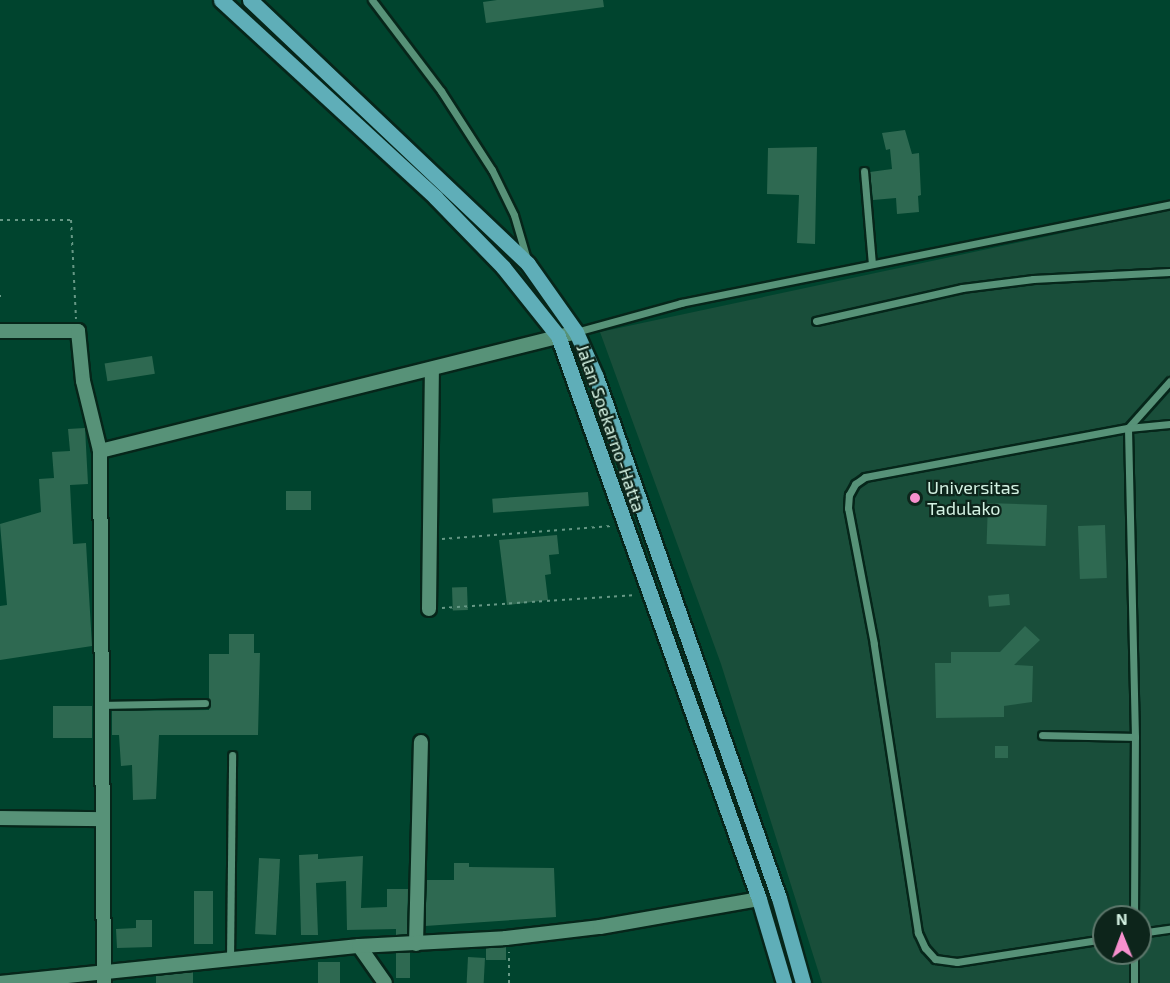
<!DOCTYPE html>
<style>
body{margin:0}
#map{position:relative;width:1170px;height:983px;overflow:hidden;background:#00442e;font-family:"Exo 2",sans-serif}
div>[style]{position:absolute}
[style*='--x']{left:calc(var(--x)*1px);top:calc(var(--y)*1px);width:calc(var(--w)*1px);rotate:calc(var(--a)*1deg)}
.built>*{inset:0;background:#194e3a}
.building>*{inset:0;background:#2e6951;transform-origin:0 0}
.path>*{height:2px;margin-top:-1px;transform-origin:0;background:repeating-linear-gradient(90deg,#669885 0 3px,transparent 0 7.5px)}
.roads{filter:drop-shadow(2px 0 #06261a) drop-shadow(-2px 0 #06261a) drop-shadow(0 2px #06261a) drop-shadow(0 -2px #06261a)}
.lane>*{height:7px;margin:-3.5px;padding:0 3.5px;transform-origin:3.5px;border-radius:3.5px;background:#579278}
.street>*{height:14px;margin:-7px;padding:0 7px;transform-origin:7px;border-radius:7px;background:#579278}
.primary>*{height:15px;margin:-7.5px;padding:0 7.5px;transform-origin:7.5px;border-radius:7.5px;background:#5faeb8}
.dots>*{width:16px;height:16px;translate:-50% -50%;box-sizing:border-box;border:3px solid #0d251b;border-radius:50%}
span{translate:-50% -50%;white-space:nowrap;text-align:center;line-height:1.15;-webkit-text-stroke:4.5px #0d251b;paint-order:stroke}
.street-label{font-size:18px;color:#d4f2e3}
.poi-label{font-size:18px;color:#d4f2e3}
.left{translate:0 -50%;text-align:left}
.north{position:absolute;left:1092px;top:905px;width:60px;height:60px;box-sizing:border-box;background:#0d251b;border:2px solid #5d776b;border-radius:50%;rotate:359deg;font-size:16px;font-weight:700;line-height:24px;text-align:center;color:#d4f2e3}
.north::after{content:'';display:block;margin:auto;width:21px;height:27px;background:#f790ce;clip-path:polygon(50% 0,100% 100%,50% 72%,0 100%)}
</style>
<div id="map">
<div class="built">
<div style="clip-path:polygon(evenodd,1170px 210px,1170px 983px,822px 983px,721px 664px,600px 332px,1170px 210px,1104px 917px,1140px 917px,1140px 953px,1104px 953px,1104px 917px)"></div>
</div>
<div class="building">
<div style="clip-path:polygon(497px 0,603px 0,604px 7px,486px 23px,483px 2px)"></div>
<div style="clip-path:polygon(905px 130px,912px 154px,919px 153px,921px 195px,918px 196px,919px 212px,897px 214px,896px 198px,873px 200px,870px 172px,892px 169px,890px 149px,886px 150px,882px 133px)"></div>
<div style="clip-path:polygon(817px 147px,815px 244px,797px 243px,799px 195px,767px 194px,768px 148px)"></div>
<div style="left:152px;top:356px;width:18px;height:48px;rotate:81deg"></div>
<div style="clip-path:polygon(85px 428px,88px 484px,70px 485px,73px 544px,86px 543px,92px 646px,0 660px,0 606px,7px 605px,0 524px,41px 512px,39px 479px,54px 478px,52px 452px,70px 451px,68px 429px)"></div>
<div style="left:286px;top:491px;width:25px;height:19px"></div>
<div style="left:588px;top:492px;width:14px;height:96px;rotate:86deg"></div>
<div style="left:988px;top:503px;width:59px;height:41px;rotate:2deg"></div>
<div style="left:1105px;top:525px;width:53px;height:27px;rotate:88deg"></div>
<div style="clip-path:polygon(557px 535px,559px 554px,549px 555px,551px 574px,545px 575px,548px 600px,507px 605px,499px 540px)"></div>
<div style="left:467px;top:587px;width:23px;height:15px;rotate:88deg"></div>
<div style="left:1009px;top:594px;width:11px;height:21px;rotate:85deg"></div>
<div style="clip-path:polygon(1025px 626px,1040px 640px,1014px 665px,1033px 666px,1032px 702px,1004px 706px,1004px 717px,936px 718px,935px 663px,951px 663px,951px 652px,1000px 652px)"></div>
<div style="clip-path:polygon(229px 634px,254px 634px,254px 653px,260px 653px,258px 735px,159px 735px,156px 799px,133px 800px,132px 765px,121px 766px,119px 735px,112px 735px,112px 711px,209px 710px,209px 654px,229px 654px)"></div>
<div style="left:53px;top:706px;width:39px;height:32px"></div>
<div style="left:1008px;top:746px;width:12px;height:13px;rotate:90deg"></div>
<div style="clip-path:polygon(318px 854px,318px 859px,363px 856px,361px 908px,387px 907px,387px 889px,408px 889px,407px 934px,396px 935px,396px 929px,347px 930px,346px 881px,316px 883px,318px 935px,301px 935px,299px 855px)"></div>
<div style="left:259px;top:858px;width:21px;height:76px;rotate:3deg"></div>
<div style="clip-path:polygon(454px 863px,469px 863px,469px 867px,554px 868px,556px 917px,425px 926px,427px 880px,454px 880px)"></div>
<div style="left:194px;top:891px;width:19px;height:53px"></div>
<div style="clip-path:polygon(136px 920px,152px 920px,152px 947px,117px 948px,116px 929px,136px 928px)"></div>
<div style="left:506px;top:947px;width:13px;height:20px;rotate:90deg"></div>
<div style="left:410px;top:952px;width:26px;height:14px;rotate:90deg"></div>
<div style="left:468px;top:957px;width:17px;height:26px;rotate:3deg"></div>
<div style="left:318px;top:962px;width:22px;height:21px"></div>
<div style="clip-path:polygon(193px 972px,193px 983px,156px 983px,156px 976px)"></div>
</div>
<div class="path">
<div style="--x:0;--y:220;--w:71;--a:0"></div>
<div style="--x:71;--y:220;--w:99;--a:87.1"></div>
<div style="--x:0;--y:296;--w:1;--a:0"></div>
<div style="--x:442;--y:539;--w:170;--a:-4.4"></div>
<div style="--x:442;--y:608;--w:195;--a:-3.8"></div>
<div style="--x:509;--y:983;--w:31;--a:-90"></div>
</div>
<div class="roads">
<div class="lane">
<div style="--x:372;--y:0;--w:114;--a:52.8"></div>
<div style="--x:441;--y:91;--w:94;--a:57.2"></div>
<div style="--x:492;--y:170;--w:50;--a:63.9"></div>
<div style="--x:514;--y:215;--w:43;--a:73.7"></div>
<div style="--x:864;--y:171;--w:93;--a:85.1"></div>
<div style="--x:816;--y:321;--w:150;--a:-12.7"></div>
<div style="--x:962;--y:288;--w:72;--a:-7.2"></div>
<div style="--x:1033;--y:279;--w:137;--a:-2.9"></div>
<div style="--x:576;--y:332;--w:109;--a:-15.4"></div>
<div style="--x:681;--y:303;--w:499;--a:-11.4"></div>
<div style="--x:102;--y:705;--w:103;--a:-1.1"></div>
<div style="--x:1042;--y:735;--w:93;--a:1.2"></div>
<div style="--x:1134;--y:917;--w:180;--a:-89.7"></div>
<div style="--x:1135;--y:737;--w:309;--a:-91.3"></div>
<div style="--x:1128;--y:428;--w:63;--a:-48.2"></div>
<div style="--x:1140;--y:933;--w:30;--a:-8"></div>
<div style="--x:1104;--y:939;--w:149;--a:171.1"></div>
<div style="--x:957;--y:962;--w:22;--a:-172"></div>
<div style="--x:935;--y:959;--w:15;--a:-132"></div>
<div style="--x:925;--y:948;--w:17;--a:-115"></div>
<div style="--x:918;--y:933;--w:292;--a:-98.7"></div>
<div style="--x:874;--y:644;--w:138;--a:-100.8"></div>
<div style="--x:848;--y:508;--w:13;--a:-86"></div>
<div style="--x:849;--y:495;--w:13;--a:-61"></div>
<div style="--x:855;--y:484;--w:12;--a:-35"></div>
<div style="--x:865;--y:477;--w:268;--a:-10.6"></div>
<div style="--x:1128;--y:428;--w:42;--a:-5.4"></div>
<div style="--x:1134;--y:953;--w:30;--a:90"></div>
<div style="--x:230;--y:960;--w:205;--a:-89.4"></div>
</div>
<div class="street">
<div style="--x:0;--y:331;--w:78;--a:0"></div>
<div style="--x:78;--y:331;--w:50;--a:84.3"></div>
<div style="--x:83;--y:381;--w:72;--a:76.3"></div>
<div style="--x:429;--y:609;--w:240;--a:-89.3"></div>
<div style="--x:0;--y:818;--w:102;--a:0.6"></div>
<div style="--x:416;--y:944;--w:202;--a:-88.6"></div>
<div style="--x:359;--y:946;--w:45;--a:54.9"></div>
<div style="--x:0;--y:983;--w:361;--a:-5.9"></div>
<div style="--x:359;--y:946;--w:147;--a:-3.1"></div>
<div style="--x:506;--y:938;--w:95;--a:-6.7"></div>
<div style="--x:600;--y:927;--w:161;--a:-10"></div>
<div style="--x:104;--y:983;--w:532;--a:-90.43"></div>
<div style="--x:100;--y:451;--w:491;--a:-14"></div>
</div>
<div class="primary">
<div style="--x:221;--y:0;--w:291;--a:42.6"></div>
<div style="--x:435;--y:197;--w:98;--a:45.8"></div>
<div style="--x:503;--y:267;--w:88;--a:51.4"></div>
<div style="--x:558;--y:336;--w:598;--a:70.35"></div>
<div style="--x:759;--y:899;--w:88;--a:73.4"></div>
<div style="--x:250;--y:0;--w:383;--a:43.5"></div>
<div style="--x:528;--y:264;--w:83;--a:54.8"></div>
<div style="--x:576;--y:332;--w:49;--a:66"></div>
<div style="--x:596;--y:377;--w:552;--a:70.65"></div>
<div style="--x:779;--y:898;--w:88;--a:74.2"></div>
</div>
</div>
<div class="dots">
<div style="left:915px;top:498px;background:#f790ce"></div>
</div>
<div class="street-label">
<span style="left:611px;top:428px;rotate:71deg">Jalan Soekarno-Hatta</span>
</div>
<div class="poi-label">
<span class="left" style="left:927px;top:498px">Universitas<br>Tadulako</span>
</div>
<div class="north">N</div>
</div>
